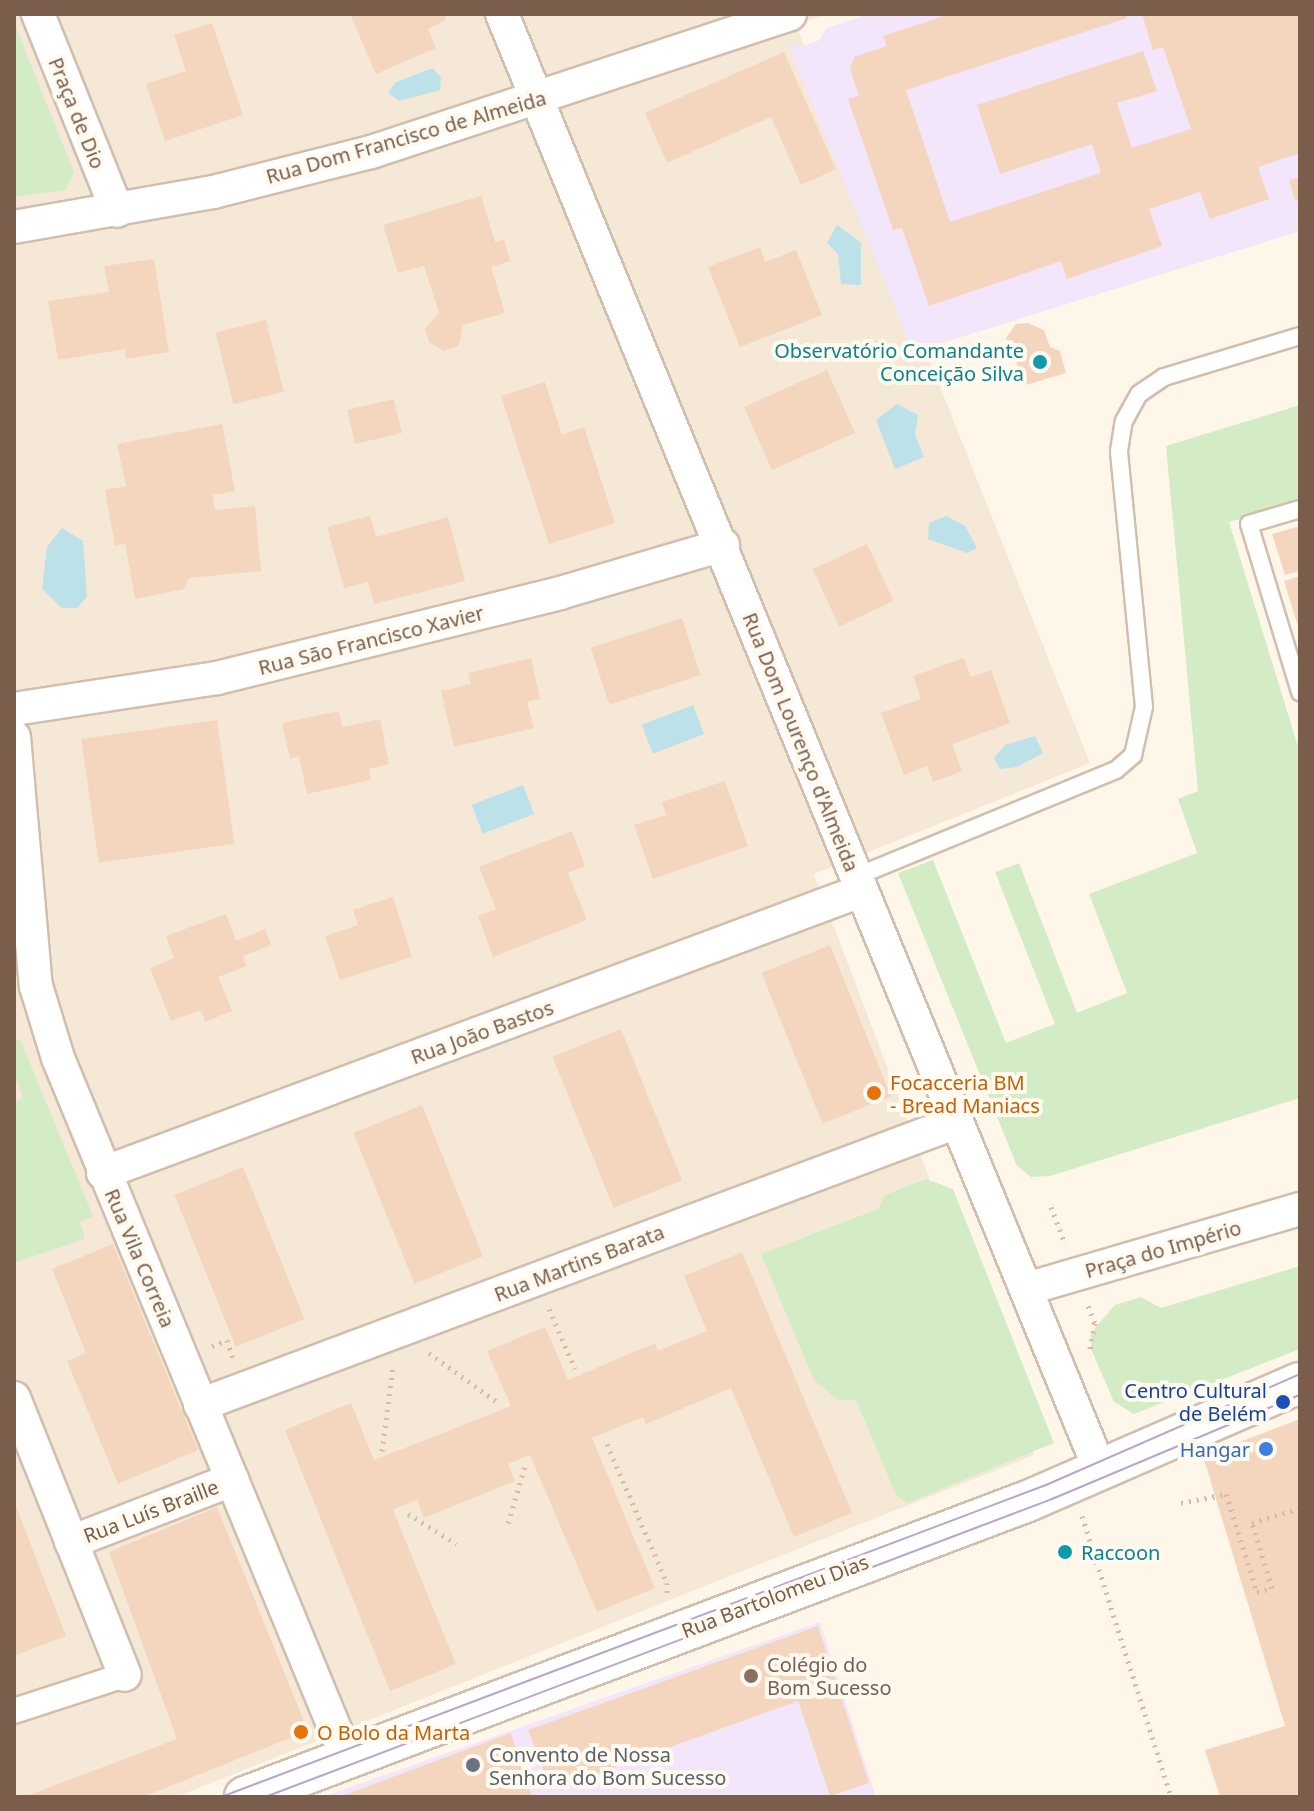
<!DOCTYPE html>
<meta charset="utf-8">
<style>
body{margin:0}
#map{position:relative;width:1314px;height:1811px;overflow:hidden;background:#fdf6e9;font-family:"Noto Sans",sans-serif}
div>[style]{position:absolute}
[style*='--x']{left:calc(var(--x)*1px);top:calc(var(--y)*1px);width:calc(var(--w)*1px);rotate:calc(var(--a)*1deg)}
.residential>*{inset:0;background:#f5e8d7}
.education>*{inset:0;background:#f3e5fa}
.green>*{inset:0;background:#d4ecc6}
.water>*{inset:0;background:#bce1e8;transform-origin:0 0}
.building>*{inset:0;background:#f4d6bf;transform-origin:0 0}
.path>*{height:5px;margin-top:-2.5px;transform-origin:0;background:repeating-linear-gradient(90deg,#dab9a2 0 2px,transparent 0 8px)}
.roads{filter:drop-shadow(2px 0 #d1bead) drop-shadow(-2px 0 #d1bead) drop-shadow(0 2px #d1bead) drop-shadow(0 -2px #d1bead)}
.service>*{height:16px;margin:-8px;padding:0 8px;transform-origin:8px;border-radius:8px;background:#fff}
.pedestrian>*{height:24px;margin:-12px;padding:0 12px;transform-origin:12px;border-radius:12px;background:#fff}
.minor>*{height:32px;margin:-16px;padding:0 16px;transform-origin:16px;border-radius:16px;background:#fff}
.tertiary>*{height:40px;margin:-20px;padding:0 20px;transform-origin:20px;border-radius:20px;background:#fff}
.tram>*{height:2px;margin:-1px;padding:0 1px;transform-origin:1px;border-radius:1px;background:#b9a5c9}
.dots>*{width:22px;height:22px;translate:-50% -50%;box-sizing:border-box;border:4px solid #fffaf0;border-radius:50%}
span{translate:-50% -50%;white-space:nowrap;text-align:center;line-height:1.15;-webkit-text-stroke:8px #fffaf0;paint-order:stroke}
.street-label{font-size:20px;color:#7a5d4b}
.culture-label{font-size:20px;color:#0d838f}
.right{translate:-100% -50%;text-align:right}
.left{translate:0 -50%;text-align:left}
.food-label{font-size:20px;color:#c56008}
.transit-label{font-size:20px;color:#164399}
.shop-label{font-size:20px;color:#366cbe}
.education-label{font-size:20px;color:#785e54}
.worship-label{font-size:20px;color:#5b616d}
.frame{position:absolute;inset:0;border:16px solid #7a5d4b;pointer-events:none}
</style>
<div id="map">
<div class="residential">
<div style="clip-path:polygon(14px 14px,826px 14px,796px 25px,1090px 763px,814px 874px,1034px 1455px,176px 1797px,14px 1797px)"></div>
</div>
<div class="education">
<div style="clip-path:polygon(870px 14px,1300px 14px,1300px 231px,913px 352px,787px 42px,798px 47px,818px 41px,827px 28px)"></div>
<div style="clip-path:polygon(820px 1622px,876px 1797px,322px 1797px)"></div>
</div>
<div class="green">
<div style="clip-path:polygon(14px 22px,74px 172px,66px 190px,14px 197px)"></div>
<div style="clip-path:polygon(1300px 405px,1300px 500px,1229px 522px,1300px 753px,1300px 1098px,1050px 1176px,1031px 1177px,1017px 1166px,898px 873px,933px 860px,1006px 1043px,1055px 1024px,995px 872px,1019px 863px,1077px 1013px,1127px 993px,1089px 894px,1197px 853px,1178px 799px,1198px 791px,1166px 446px)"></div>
<div style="clip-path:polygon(20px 1039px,93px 1216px,80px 1222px,85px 1239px,14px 1263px,14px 1102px,23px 1098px,14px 1071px,14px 1041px)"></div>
<div style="clip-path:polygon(926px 1179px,953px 1189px,1054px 1443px,907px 1503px,896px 1495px,856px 1400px,838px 1400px,814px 1380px,761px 1254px,878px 1209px,885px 1195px)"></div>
<div style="clip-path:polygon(1300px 1266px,1300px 1349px,1134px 1414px,1114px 1402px,1091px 1349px,1091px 1333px,1115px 1305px,1141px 1297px,1161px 1308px)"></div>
</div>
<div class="water">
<div style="clip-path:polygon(433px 68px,441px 78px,440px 90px,399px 101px,388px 93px,396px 82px)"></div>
<div style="clip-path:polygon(837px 225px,861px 243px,861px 285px,841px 284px,838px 254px,827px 243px)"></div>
<div style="clip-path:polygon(897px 404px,918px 415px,915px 435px,924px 457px,895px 469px,876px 420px)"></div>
<div style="clip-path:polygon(946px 516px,965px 526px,977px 548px,967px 553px,928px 539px,929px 523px)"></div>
<div style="clip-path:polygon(62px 528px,83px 541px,87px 597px,77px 608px,62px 608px,42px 589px,47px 547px)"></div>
<div style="left:693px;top:705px;width:31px;height:55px;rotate:69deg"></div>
<div style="clip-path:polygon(1035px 736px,1043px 753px,1017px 767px,1000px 769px,994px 758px,1005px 745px)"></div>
<div style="left:523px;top:785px;width:31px;height:55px;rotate:69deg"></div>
</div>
<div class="building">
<div style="clip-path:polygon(350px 14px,444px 14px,446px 20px,428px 29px,436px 48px,376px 74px)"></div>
<div style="clip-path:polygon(950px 14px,1126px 14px,1127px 18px,906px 90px,950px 222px,1101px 173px,1092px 144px,1000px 174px,977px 105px,1143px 51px,1157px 91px,1117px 103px,1132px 148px,1191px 129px,1163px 47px,1153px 50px,1142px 14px,1300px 14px,1300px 153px,1258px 167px,1269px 199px,1210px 219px,1200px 192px,1149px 209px,1162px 246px,1067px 279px,1061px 261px,929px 306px,902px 228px,893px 230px,848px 99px,859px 96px,850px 69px,854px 57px,887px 46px,883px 36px)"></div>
<div style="clip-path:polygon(212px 23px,243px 115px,165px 141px,146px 84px,186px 71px,174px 35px)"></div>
<div style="clip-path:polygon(784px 52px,836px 169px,801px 185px,771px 117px,667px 163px,645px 113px)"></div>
<div style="clip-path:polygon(1300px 177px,1300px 200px,1295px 201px,1289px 180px)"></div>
<div style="clip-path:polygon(481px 196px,495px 242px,504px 239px,510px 261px,491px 267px,505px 313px,463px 325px,459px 346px,444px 351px,429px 342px,425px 329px,439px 313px,424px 266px,398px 273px,383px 225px)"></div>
<div style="clip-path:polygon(760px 247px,765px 262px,796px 250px,822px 315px,740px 347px,708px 267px)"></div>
<div style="clip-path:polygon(154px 259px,169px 352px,126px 359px,125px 349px,58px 360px,48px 301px,109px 292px,104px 266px)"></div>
<div style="left:266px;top:320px;width:74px;height:52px;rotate:76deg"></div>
<div style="clip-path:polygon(1028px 323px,1044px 330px,1050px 347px,1060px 351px,1066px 373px,1026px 385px,1006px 338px,1016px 324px)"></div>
<div style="left:827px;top:370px;width:69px;height:91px;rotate:66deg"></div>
<div style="clip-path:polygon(545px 382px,562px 435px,584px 427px,615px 523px,549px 544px,501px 396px)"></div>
<div style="left:394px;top:399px;width:35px;height:48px;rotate:77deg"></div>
<div style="clip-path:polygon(222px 424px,235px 491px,213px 495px,215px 510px,255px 506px,261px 571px,189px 578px,184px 589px,135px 599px,125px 543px,115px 546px,105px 490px,126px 486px,117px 444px)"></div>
<div style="clip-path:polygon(370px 516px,376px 537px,448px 517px,465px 581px,374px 604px,368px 582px,344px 588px,327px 527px)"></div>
<div style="clip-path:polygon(1300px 526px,1300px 571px,1285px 575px,1272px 534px)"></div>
<div style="left:867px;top:544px;width:63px;height:60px;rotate:65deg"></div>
<div style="clip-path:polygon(1300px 576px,1300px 630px,1299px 630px,1284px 581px)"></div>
<div style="left:682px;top:618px;width:60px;height:96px;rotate:72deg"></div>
<div style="clip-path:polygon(531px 658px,540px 699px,527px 702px,534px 728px,454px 747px,441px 691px,471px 684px,468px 673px)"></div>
<div style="clip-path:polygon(964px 658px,971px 677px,991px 670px,1010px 723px,952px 744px,962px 771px,933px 782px,927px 766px,904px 775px,881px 713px,921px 699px,913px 676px)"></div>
<div style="clip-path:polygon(339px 711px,342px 727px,380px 719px,389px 764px,369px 769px,371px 780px,307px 794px,299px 756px,290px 759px,282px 723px)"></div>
<div style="left:217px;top:720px;width:125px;height:137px;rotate:82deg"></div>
<div style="clip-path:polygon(725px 781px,748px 846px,653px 879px,634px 825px,666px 815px,662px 802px)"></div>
<div style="clip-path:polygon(572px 831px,585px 866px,568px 873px,587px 920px,493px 957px,478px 916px,496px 909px,479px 867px)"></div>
<div style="clip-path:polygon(393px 897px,412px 957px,340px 980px,325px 936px,358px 925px,353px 910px)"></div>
<div style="clip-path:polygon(226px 914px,236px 941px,265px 929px,271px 945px,243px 956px,247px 966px,218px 977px,232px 1011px,205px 1022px,201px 1010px,171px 1021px,150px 968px,174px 958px,166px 936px)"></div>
<div style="left:830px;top:945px;width:163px;height:74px;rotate:68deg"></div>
<div style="left:621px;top:1029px;width:163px;height:74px;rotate:68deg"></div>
<div style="left:422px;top:1105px;width:163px;height:74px;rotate:68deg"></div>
<div style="left:243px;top:1167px;width:164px;height:74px;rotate:68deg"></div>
<div style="clip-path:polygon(113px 1244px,198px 1450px,118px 1484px,67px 1361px,86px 1353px,52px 1269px)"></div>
<div style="clip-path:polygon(742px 1252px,852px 1513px,794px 1537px,731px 1388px,646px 1424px,643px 1417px,592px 1438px,655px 1588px,597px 1612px,530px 1455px,508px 1464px,515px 1481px,424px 1518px,417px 1500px,393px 1510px,456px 1664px,390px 1691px,285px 1430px,351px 1403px,374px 1460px,511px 1406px,487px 1351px,545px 1327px,568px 1380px,655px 1343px,658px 1351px,707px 1331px,684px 1276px)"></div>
<div style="clip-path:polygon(1300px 1419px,1300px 1797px,1220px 1797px,1205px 1750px,1285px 1726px,1203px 1456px)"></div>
<div style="clip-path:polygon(14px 1501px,66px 1636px,14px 1656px)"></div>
<div style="clip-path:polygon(217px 1507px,308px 1731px,143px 1797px,24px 1797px,177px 1739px,109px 1552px)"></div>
<div style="clip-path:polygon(818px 1626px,869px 1783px,830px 1796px,798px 1701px,551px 1790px,528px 1730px)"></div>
<div style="clip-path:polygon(511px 1733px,532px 1797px,339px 1797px)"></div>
</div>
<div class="path">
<div style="--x:1051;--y:1207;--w:40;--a:69"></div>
<div style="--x:1088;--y:1306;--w:18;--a:68"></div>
<div style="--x:1095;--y:1323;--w:32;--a:101"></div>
<div style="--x:549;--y:1309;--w:65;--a:66.6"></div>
<div style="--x:212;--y:1346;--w:16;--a:-22"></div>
<div style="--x:227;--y:1340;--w:19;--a:72"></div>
<div style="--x:429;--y:1353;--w:87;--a:35.7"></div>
<div style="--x:607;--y:1444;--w:151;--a:66.7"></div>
<div style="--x:667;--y:1583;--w:15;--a:90"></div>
<div style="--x:382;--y:1451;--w:86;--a:-82.6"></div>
<div style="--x:1181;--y:1503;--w:46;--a:-11.3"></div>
<div style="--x:1226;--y:1494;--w:103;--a:72.4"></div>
<div style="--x:1257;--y:1592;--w:16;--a:-15"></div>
<div style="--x:1272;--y:1588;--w:68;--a:-107.1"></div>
<div style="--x:1252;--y:1523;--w:50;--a:-17.4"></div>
<div style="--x:408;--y:1514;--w:57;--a:31.5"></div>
<div style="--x:1082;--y:1516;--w:295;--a:72.4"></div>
<div style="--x:508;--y:1523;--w:59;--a:-73.4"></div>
</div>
<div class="roads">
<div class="service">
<div style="--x:1300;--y:509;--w:53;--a:163.6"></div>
<div style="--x:1249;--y:524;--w:176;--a:73.1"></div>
<div style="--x:855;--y:877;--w:282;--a:-22.3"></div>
<div style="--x:1116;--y:770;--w:23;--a:-41"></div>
<div style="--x:1133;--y:755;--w:49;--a:-77.1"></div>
<div style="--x:1144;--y:707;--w:257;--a:-95.6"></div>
<div style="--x:1119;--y:451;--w:30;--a:-81"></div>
<div style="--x:1124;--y:421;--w:31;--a:-61"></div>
<div style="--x:1139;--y:394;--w:30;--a:-34"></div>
<div style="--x:1164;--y:377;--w:142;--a:-16.8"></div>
</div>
<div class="pedestrian">
<div style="--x:14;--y:1711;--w:117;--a:-18"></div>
</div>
<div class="minor">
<div style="--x:38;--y:14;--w:212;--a:68.1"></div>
<div style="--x:502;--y:14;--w:1574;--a:67.67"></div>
<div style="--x:14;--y:227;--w:202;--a:-10"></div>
<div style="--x:213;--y:192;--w:163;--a:-14.2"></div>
<div style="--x:371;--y:152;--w:441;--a:-18.2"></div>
<div style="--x:14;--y:709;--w:205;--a:-8.7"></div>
<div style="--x:217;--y:678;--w:353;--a:-13.9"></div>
<div style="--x:560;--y:593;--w:170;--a:-16.4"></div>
<div style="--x:14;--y:737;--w:250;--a:85"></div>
<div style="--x:36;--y:986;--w:75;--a:73"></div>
<div style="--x:58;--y:1058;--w:757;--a:67.57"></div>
<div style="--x:103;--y:1173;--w:809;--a:-20.41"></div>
<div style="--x:1026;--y:1289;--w:285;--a:-16.3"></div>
<div style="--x:14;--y:1398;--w:298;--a:68.2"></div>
<div style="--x:200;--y:1405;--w:808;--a:-20.5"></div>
<div style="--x:71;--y:1542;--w:173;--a:-21.1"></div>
</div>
<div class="tertiary">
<div style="--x:245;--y:1797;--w:837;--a:-20.71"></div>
<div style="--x:1028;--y:1501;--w:296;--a:-23.5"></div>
</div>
</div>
<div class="tram">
<div style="--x:221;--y:1797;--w:882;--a:-20.72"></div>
<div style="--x:1046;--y:1485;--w:277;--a:-23.6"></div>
<div style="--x:265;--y:1797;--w:842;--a:-20.74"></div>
<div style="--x:1052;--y:1499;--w:269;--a:-22.8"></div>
</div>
<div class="dots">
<div style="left:1040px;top:362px;background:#0f9aa8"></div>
<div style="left:874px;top:1093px;background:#e8710a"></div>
<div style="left:1283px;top:1402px;background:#1a4fb4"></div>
<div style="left:1266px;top:1449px;background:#3f7fe0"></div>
<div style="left:1065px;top:1552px;background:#0f9aa8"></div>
<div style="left:751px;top:1676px;background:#8d6e63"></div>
<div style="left:301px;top:1732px;background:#e8710a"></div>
<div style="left:473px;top:1765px;background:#6b7280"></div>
</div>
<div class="street-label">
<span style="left:77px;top:113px;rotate:68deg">Praça de Dio</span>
<span style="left:406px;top:137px;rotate:-16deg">Rua Dom Francisco de Almeida</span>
<span style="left:371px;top:640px;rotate:-14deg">Rua São Francisco Xavier</span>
<span style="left:801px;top:742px;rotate:68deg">Rua Dom Lourenço d'Almeida</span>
<span style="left:482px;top:1032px;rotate:-20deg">Rua João Bastos</span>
<span style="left:1163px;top:1249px;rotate:-16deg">Praça do Império</span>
<span style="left:140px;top:1258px;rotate:67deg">Rua Vila Correia</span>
<span style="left:579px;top:1263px;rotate:-21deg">Rua Martins Barata</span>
<span style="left:151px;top:1511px;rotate:-21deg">Rua Luís Braille</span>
<span style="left:775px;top:1596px;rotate:-21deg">Rua Bartolomeu Dias</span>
</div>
<div class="culture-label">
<span class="right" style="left:1024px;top:362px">Observatório Comandante<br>Conceição Silva</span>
<span class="left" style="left:1081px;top:1552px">Raccoon</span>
</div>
<div class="food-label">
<span class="left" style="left:890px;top:1094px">Focacceria BM<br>- Bread Maniacs</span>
<span class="left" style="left:317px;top:1732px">O Bolo da Marta</span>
</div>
<div class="transit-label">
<span class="right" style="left:1267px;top:1402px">Centro Cultural<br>de Belém</span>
</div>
<div class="shop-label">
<span class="right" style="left:1250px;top:1449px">Hangar</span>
</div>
<div class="education-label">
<span class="left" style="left:767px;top:1676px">Colégio do<br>Bom Sucesso</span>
</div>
<div class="worship-label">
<span class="left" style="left:489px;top:1766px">Convento de Nossa<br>Senhora do Bom Sucesso</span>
</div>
<div class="frame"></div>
</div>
